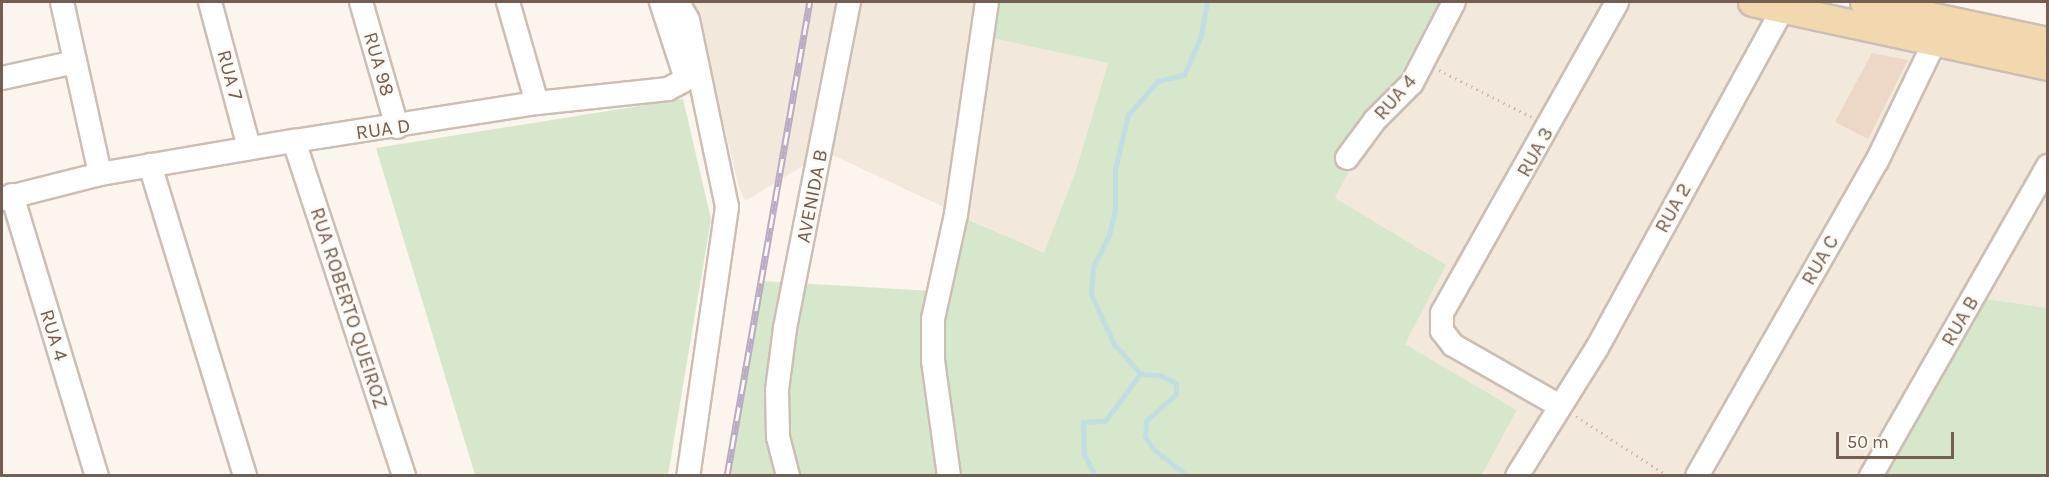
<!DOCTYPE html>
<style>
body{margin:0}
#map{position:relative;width:2049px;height:477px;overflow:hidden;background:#fbf5ed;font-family:Karla,sans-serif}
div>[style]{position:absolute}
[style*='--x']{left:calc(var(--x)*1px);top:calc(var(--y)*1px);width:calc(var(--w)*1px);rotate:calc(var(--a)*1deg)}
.residential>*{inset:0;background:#f2e8dc}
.green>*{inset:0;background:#d7e7cc}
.stream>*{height:4.5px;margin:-2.25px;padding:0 2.25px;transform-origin:2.25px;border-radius:2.25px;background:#c3dee3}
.building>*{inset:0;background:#edd7c7}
.path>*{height:3px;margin-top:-1.5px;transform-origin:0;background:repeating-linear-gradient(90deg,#d2baaa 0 1.5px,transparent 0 6px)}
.roads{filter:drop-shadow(2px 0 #ccbeb3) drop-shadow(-2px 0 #ccbeb3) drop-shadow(0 2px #ccbeb3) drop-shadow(0 -2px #ccbeb3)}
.minor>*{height:22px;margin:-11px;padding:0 11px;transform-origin:11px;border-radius:11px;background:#fff}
.major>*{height:27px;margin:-13.5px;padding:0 13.5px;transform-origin:13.5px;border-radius:13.5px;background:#f1d8ae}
.rail>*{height:7px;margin-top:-3.5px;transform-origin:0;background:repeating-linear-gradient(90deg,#fdf9f3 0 14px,#b9abc4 0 28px);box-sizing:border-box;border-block:2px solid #b9abc4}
span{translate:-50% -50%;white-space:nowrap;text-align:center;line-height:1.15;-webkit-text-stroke:4.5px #fdf9f3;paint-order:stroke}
.street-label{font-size:20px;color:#745e52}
.frame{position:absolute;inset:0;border:3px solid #745e52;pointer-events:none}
.scale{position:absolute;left:1836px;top:432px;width:118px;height:27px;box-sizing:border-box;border:3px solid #745e52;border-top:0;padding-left:8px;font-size:18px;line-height:21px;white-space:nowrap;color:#745e52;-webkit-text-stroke:4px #fdf9f3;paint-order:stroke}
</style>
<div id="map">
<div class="residential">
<div style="clip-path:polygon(694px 2px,1000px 2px,993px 38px,1108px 63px,1075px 173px,1044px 254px,826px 152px,745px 201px,739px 187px)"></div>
<div style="clip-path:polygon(1439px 2px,1752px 2px,2047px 66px,2047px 308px,1987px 299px,1884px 475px,1492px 476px,1484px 472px,1517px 410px,1405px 344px,1335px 198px)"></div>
</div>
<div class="green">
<div style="clip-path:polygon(1000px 2px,1439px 2px,1335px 198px,1446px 265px,1405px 344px,1517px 410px,1482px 475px,727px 476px,762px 281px,950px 292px,963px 217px,1044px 253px,1075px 173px,1108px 63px,992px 38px)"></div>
<div style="clip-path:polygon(683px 99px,711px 219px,668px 475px,475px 475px,376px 148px)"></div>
<div style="clip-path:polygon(1987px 299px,2047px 308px,2047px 475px,1884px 476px)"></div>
</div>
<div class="stream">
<div style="--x:1095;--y:476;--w:25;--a:-117"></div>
<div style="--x:1084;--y:454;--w:32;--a:-92"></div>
<div style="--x:1083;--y:422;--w:22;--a:-3"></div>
<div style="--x:1105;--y:421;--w:59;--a:-53.3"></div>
<div style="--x:1187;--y:476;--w:42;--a:-141.8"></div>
<div style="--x:1154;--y:450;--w:16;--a:-125"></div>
<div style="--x:1145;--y:437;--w:16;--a:-86"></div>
<div style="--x:1146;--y:421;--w:40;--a:-42"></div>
<div style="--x:1176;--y:394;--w:10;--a:-90"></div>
<div style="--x:1176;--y:384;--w:17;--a:-152"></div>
<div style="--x:1161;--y:376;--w:21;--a:-175"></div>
<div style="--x:1140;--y:374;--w:40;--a:-131"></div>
<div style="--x:1114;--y:344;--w:54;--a:-115.1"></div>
<div style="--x:1091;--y:295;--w:28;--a:-86"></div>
<div style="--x:1093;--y:267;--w:36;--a:-63"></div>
<div style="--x:1109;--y:235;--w:25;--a:-76"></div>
<div style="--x:1115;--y:211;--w:42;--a:-90"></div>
<div style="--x:1115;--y:169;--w:56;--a:-76.5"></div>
<div style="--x:1128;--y:115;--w:45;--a:-48.6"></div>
<div style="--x:1158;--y:81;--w:27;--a:-13"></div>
<div style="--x:1184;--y:75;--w:43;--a:-66.4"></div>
<div style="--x:1201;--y:36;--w:35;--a:-80"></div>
</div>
<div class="building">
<div style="clip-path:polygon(1872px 53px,1908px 60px,1868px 139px,1835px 122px)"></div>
</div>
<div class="path">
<div style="--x:1439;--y:70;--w:104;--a:26.8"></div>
<div style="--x:1576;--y:416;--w:110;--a:33.1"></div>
</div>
<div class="roads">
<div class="minor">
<div style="--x:62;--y:2;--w:176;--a:77.5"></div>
<div style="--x:210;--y:2;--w:151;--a:75"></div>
<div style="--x:361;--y:2;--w:130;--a:73.9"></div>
<div style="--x:508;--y:2;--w:105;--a:74"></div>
<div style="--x:671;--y:2;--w:12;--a:31"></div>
<div style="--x:681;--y:8;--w:14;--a:60"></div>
<div style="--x:688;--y:20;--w:191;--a:78.2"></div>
<div style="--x:727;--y:207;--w:272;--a:98.2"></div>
<div style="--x:2;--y:78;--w:75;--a:-12.4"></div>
<div style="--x:294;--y:141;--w:353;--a:71.8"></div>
<div style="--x:1347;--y:158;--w:47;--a:-53.6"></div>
<div style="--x:1375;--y:120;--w:52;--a:-45"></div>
<div style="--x:1412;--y:83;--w:91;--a:-62.6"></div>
<div style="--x:150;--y:165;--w:325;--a:73"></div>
<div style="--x:12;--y:195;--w:294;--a:73.2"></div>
<div style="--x:2;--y:199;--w:101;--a:-14.3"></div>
<div style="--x:100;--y:174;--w:197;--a:-9.7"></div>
<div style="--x:294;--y:141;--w:246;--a:-8.9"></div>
<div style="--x:537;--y:103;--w:132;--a:-6.1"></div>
<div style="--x:668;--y:89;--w:17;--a:-28"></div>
<div style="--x:683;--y:81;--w:5;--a:-68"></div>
<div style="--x:685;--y:76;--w:78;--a:-108"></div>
<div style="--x:1558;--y:405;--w:121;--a:-150.3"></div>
<div style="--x:1453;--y:345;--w:18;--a:-128"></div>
<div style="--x:1442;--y:331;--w:18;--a:-90"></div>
<div style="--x:1442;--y:313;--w:357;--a:-60.6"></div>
<div style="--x:788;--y:476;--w:40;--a:-104.4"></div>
<div style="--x:778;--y:437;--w:47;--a:-91.2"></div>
<div style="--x:777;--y:390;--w:63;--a:-82.6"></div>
<div style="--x:785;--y:328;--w:332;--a:-78.9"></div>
<div style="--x:949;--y:476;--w:116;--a:-97.9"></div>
<div style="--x:933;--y:361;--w:42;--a:-90"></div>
<div style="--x:933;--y:319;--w:107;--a:-77.6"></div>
<div style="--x:956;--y:214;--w:214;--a:-81.7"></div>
<div style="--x:1517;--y:476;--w:151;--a:-58"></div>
<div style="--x:1597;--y:348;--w:388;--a:-61.3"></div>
<div style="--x:1697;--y:476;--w:363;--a:-60.3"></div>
<div style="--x:1877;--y:161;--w:133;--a:-64.2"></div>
<div style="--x:1871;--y:476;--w:357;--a:-60.3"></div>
</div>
<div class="major">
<div style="--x:1752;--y:2;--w:303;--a:12.2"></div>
<div style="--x:1864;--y:2;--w:188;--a:12"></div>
</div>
</div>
<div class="rail">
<div style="--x:727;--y:476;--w:481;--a:-80.1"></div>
</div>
<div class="street-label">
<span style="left:379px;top:64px;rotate:74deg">RUA 98</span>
<span style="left:230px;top:75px;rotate:75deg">RUA 7</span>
<span style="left:1395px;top:97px;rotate:-49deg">RUA 4</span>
<span style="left:383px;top:129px;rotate:-8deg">RUA D</span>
<span style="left:1535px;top:152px;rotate:-61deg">RUA 3</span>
<span style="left:812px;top:196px;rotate:-79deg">AVENIDA B</span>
<span style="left:1673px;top:208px;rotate:-61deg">RUA 2</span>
<span style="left:1820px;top:260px;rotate:-60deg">RUA C</span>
<span style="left:349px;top:308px;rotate:72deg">RUA ROBERTO QUEIROZ</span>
<span style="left:1960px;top:321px;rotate:-60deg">RUA B</span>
<span style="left:54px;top:335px;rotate:73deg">RUA 4</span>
</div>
<div class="frame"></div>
<div class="scale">50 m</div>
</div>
